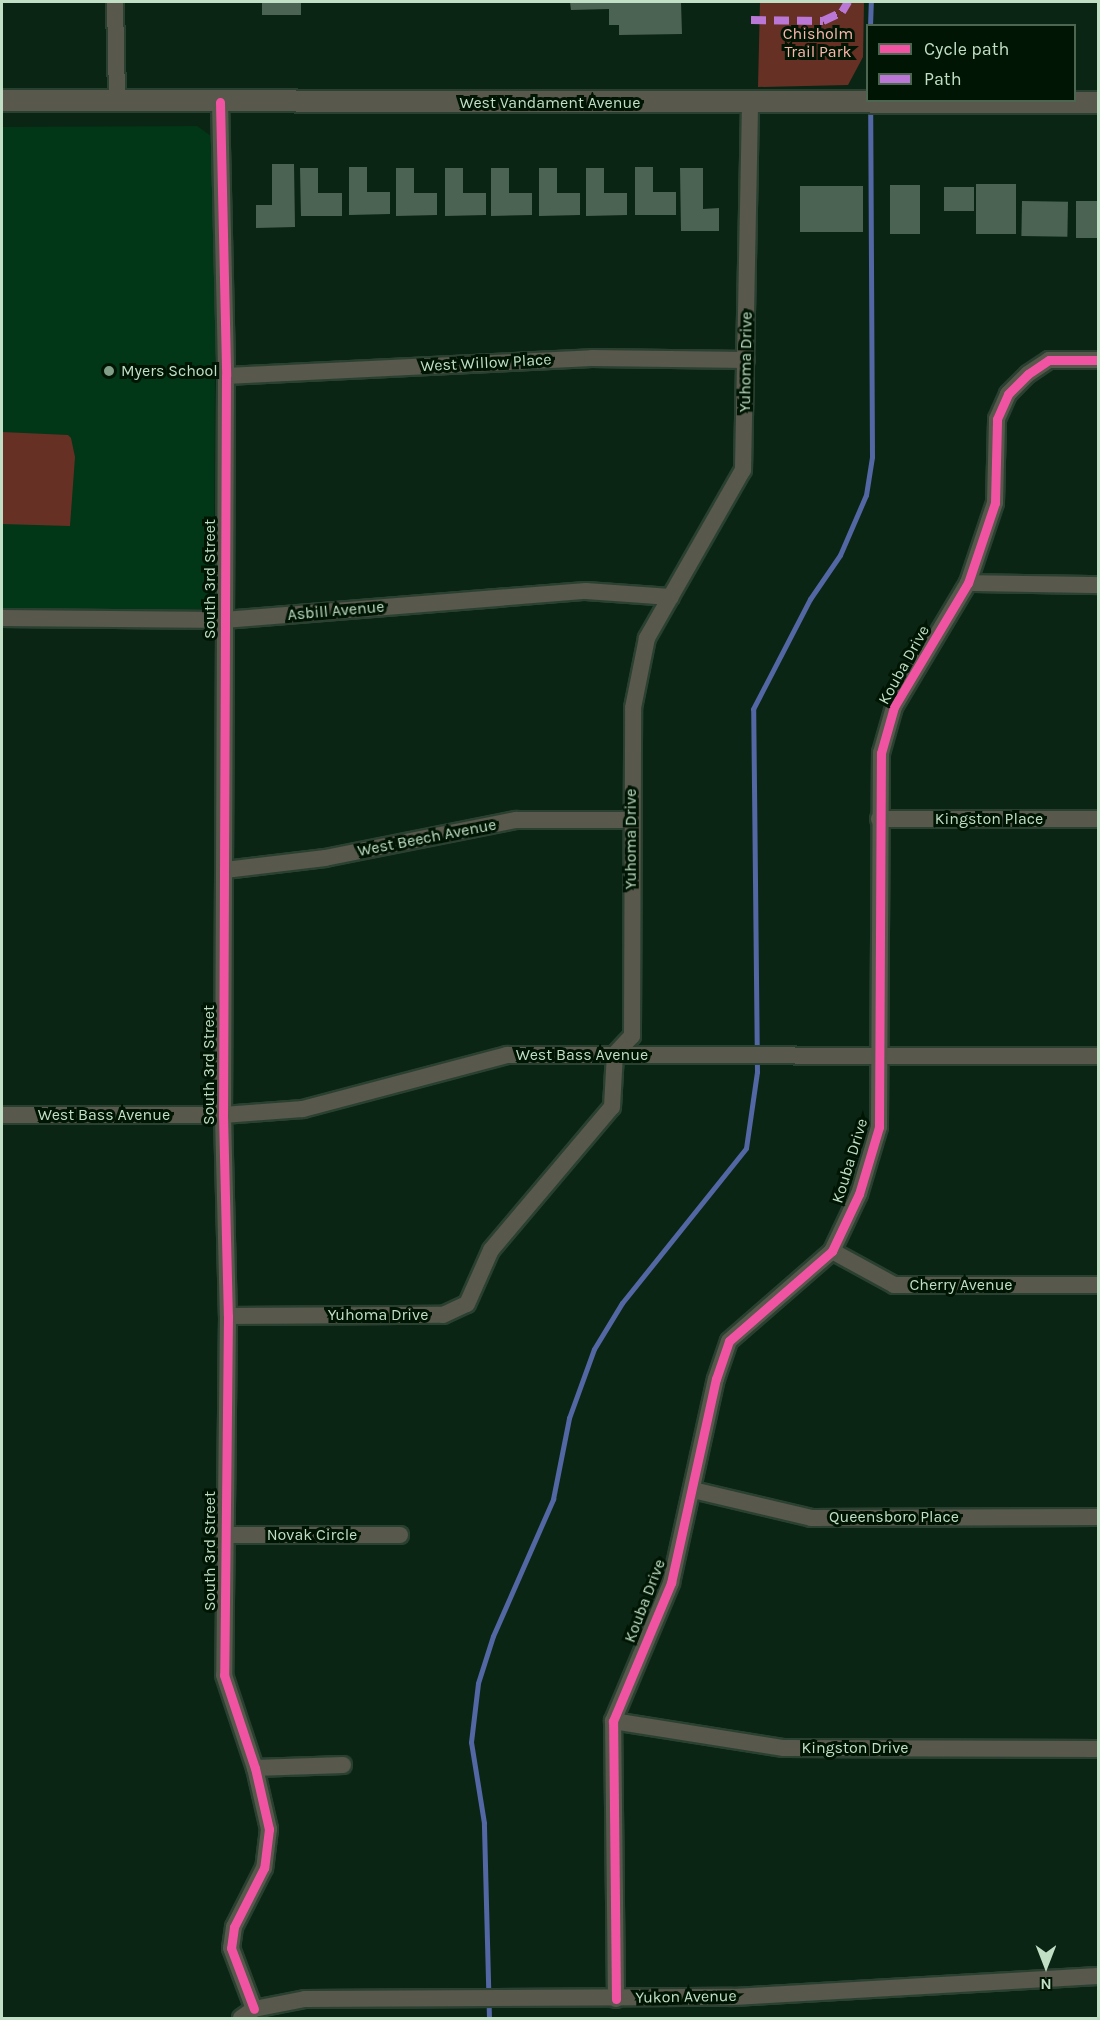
<!DOCTYPE html>
<style>
body{margin:0}
#map{position:relative;width:1100px;height:2020px;overflow:hidden;background:#0b2514;font-family:Karla,sans-serif}
div>[style]{position:absolute}
[style*='--x']{left:calc(var(--x)*1px);top:calc(var(--y)*1px);width:calc(var(--w)*1px);rotate:calc(var(--a)*1deg)}
.built>*{inset:0;background:#013716}
.green>*{inset:0;background:#673025}
.stream>*{height:5px;margin:-2.5px;padding:0 2.5px;transform-origin:2.5px;border-radius:2.5px;background:#5267a3}
.building>*{inset:0;background:#4b6352;transform-origin:0 0}
.roads{filter:drop-shadow(2px 0 #2a4031) drop-shadow(-2px 0 #2a4031) drop-shadow(0 2px #2a4031) drop-shadow(0 -2px #2a4031)}
.minor>*{height:16px;margin:-8px;padding:0 8px;transform-origin:8px;border-radius:8px;background:#58584c}
.tertiary>*{height:21px;margin:-10.5px;padding:0 10.5px;transform-origin:10.5px;border-radius:10.5px;background:#58584c}
.quiet>*{height:8px;margin-top:-4px;transform-origin:0;background:repeating-linear-gradient(90deg,#ba77d6 0 15px,transparent 0 23px)}
.cycleway>*{height:9px;margin:-4.5px;padding:0 4.5px;transform-origin:4.5px;border-radius:4.5px;background:#f153a3}
.dots>*{width:16px;height:16px;translate:-50% -50%;box-sizing:border-box;border:3px solid #001504;border-radius:50%}
span{translate:-50% -50%;white-space:nowrap;text-align:center;line-height:1.15;-webkit-text-stroke:6px #001504;paint-order:stroke}
.park-label{font-size:16px;color:#fcb7ab}
.street-label{font-size:16px;color:#c0dfc5}
.poi-label{font-size:16px;color:#c0dfc5}
.left{translate:0 -50%;text-align:left}
.frame{position:absolute;inset:0;border:3px solid #c0dfc5;pointer-events:none}
.legend{position:absolute;left:866px;top:24px;width:210px;height:78px;box-sizing:border-box;background:#001504;border:2px solid #4d6651;margin:0;padding:8px 10px;list-style:none;font-size:18px;color:#c0dfc5}
.legend li{display:flex;align-items:center;gap:12px;height:30px}
.legend b{width:30px;border:2px solid #4d6651}
.north{position:absolute;left:1016px;top:1936px;width:60px;height:60px;-webkit-text-stroke:4px #001504;paint-order:stroke;rotate:180deg;font-size:16px;font-weight:700;line-height:24px;text-align:center;color:#c0dfc5}
.north::after{content:'';display:block;margin:auto;width:21px;height:27px;background:#c0dfc5;clip-path:polygon(50% 0,100% 100%,50% 72%,0 100%)}
</style>
<div id="map">
<div class="built">
<div style="clip-path:polygon(197px 126px,211px 136px,216px 150px,214px 599px,201px 609px,2px 609px,2px 127px)"></div>
</div>
<div class="green">
<div style="clip-path:polygon(760px 2px,864px 2px,863px 57px,848px 85px,758px 87px)"></div>
<div style="clip-path:polygon(2px 432px,68px 435px,71px 438px,75px 457px,70px 526px,2px 524px)"></div>
</div>
<div class="stream">
<div style="--x:870;--y:26;--w:24;--a:-88"></div>
<div style="--x:489;--y:2018;--w:195;--a:-91.5"></div>
<div style="--x:484;--y:1823;--w:82;--a:-99.1"></div>
<div style="--x:471;--y:1742;--w:59;--a:-83.2"></div>
<div style="--x:478;--y:1683;--w:49;--a:-72.3"></div>
<div style="--x:493;--y:1636;--w:150;--a:-66.3"></div>
<div style="--x:553;--y:1499;--w:83;--a:-78.8"></div>
<div style="--x:569;--y:1418;--w:73;--a:-70.1"></div>
<div style="--x:594;--y:1349;--w:54;--a:-58.7"></div>
<div style="--x:622;--y:1303;--w:198;--a:-51.3"></div>
<div style="--x:746;--y:1148;--w:77;--a:-81.8"></div>
<div style="--x:757;--y:1072;--w:363;--a:-90.6"></div>
<div style="--x:753;--y:709;--w:124;--a:-62.6"></div>
<div style="--x:810;--y:599;--w:53;--a:-55.7"></div>
<div style="--x:840;--y:555;--w:65;--a:-66.6"></div>
<div style="--x:866;--y:495;--w:38;--a:-81"></div>
<div style="--x:872;--y:457;--w:352;--a:-90.3"></div>
</div>
<div class="building">
<div style="left:262px;top:2px;width:39px;height:13px"></div>
<div style="clip-path:polygon(570px 2px,681px 2px,682px 34px,619px 35px,619px 25px,609px 25px,609px 9px,571px 10px)"></div>
<div style="clip-path:polygon(272px 164px,294px 164px,295px 227px,256px 228px,256px 205px,272px 205px)"></div>
<div style="clip-path:polygon(349px 167px,367px 167px,367px 192px,390px 192px,390px 214px,349px 215px)"></div>
<div style="clip-path:polygon(635px 167px,653px 167px,653px 192px,676px 192px,676px 215px,635px 215px)"></div>
<div style="clip-path:polygon(300px 168px,318px 168px,318px 193px,342px 193px,342px 216px,301px 216px)"></div>
<div style="clip-path:polygon(396px 168px,414px 168px,414px 193px,437px 193px,437px 215px,396px 216px)"></div>
<div style="clip-path:polygon(445px 168px,463px 168px,463px 193px,486px 193px,486px 215px,445px 216px)"></div>
<div style="clip-path:polygon(491px 168px,509px 168px,509px 193px,532px 193px,532px 215px,491px 216px)"></div>
<div style="clip-path:polygon(539px 168px,557px 168px,557px 193px,580px 193px,580px 215px,539px 216px)"></div>
<div style="clip-path:polygon(586px 168px,604px 168px,604px 193px,627px 193px,627px 215px,586px 216px)"></div>
<div style="clip-path:polygon(680px 168px,703px 168px,703px 209px,719px 208px,719px 231px,681px 231px)"></div>
<div style="left:1016px;top:184px;width:50px;height:40px;rotate:90deg"></div>
<div style="left:890px;top:185px;width:30px;height:49px"></div>
<div style="left:800px;top:186px;width:63px;height:46px"></div>
<div style="left:944px;top:187px;width:30px;height:24px"></div>
<div style="left:1022px;top:201px;width:46px;height:35px;rotate:1deg"></div>
<div style="left:1076px;top:201px;width:22px;height:37px"></div>
</div>
<div class="roads">
<div class="minor">
<div style="--x:115;--y:2;--w:96;--a:88.8"></div>
<div style="--x:220;--y:102;--w:274;--a:88.7"></div>
<div style="--x:226;--y:376;--w:739;--a:90.23"></div>
<div style="--x:223;--y:1115;--w:201;--a:88.6"></div>
<div style="--x:228;--y:1316;--w:359;--a:90.6"></div>
<div style="--x:224;--y:1675;--w:98;--a:71.6"></div>
<div style="--x:255;--y:1768;--w:63;--a:77.1"></div>
<div style="--x:269;--y:1829;--w:39;--a:97"></div>
<div style="--x:264;--y:1868;--w:66;--a:117"></div>
<div style="--x:234;--y:1927;--w:21;--a:98"></div>
<div style="--x:231;--y:1948;--w:65;--a:69.3"></div>
<div style="--x:226;--y:376;--w:366;--a:-2.8"></div>
<div style="--x:592;--y:358;--w:154;--a:0.7"></div>
<div style="--x:968;--y:583;--w:130;--a:0.9"></div>
<div style="--x:2;--y:618;--w:222;--a:0.5"></div>
<div style="--x:224;--y:620;--w:363;--a:-4.6"></div>
<div style="--x:586;--y:591;--w:85;--a:4"></div>
<div style="--x:879;--y:819;--w:219;--a:0"></div>
<div style="--x:225;--y:870;--w:101;--a:-6.8"></div>
<div style="--x:325;--y:858;--w:195;--a:-11.3"></div>
<div style="--x:516;--y:820;--w:114;--a:0"></div>
<div style="--x:2;--y:1115;--w:221;--a:0"></div>
<div style="--x:223;--y:1115;--w:80;--a:-4.3"></div>
<div style="--x:303;--y:1109;--w:211;--a:-14.8"></div>
<div style="--x:507;--y:1055;--w:591;--a:0.1"></div>
<div style="--x:832;--y:1251;--w:71;--a:28.7"></div>
<div style="--x:894;--y:1285;--w:204;--a:0"></div>
<div style="--x:228;--y:1316;--w:215;--a:-0.3"></div>
<div style="--x:443;--y:1315;--w:26;--a:-25"></div>
<div style="--x:467;--y:1304;--w:59;--a:-66"></div>
<div style="--x:491;--y:1250;--w:187;--a:-49.8"></div>
<div style="--x:612;--y:1107;--w:53;--a:-86.8"></div>
<div style="--x:615;--y:1054;--w:25;--a:-47"></div>
<div style="--x:632;--y:1036;--w:328;--a:-89.8"></div>
<div style="--x:633;--y:708;--w:71;--a:-78.7"></div>
<div style="--x:647;--y:638;--w:193;--a:-60.3"></div>
<div style="--x:743;--y:470;--w:366;--a:-88.9"></div>
<div style="--x:693;--y:1490;--w:121;--a:13.3"></div>
<div style="--x:811;--y:1518;--w:287;--a:-0.2"></div>
<div style="--x:224;--y:1535;--w:176;--a:0"></div>
<div style="--x:613;--y:1721;--w:173;--a:9"></div>
<div style="--x:784;--y:1748;--w:314;--a:0.2"></div>
<div style="--x:255;--y:1768;--w:88;--a:-2"></div>
<div style="--x:616;--y:1999;--w:278;--a:-90.6"></div>
<div style="--x:613;--y:1721;--w:150;--a:-67.2"></div>
<div style="--x:671;--y:1583;--w:209;--a:-77.6"></div>
<div style="--x:716;--y:1379;--w:40;--a:-71.1"></div>
<div style="--x:729;--y:1341;--w:137;--a:-41.1"></div>
<div style="--x:832;--y:1251;--w:63;--a:-64.7"></div>
<div style="--x:859;--y:1194;--w:70;--a:-73.4"></div>
<div style="--x:879;--y:1127;--w:374;--a:-89.7"></div>
<div style="--x:881;--y:753;--w:48;--a:-74.2"></div>
<div style="--x:894;--y:707;--w:144;--a:-59.2"></div>
<div style="--x:968;--y:583;--w:84;--a:-71.4"></div>
<div style="--x:995;--y:503;--w:84;--a:-88.6"></div>
<div style="--x:997;--y:419;--w:27;--a:-66"></div>
<div style="--x:1008;--y:394;--w:28;--a:-45"></div>
<div style="--x:1028;--y:374;--w:25;--a:-34"></div>
<div style="--x:1049;--y:360;--w:49;--a:0"></div>
<div style="--x:241;--y:2018;--w:16;--a:-35"></div>
<div style="--x:254;--y:2009;--w:52;--a:-11.1"></div>
<div style="--x:305;--y:1999;--w:428;--a:-0.3"></div>
<div style="--x:733;--y:1997;--w:366;--a:-3.3"></div>
</div>
<div class="tertiary">
<div style="--x:2;--y:100;--w:1096;--a:0.1"></div>
</div>
</div>
<div class="quiet">
<div style="--x:751;--y:20;--w:72;--a:0.8"></div>
<div style="--x:823;--y:21;--w:21;--a:-25"></div>
<div style="--x:842;--y:12;--w:12;--a:-59"></div>
</div>
<div class="cycleway">
<div style="--x:220;--y:102;--w:274;--a:88.7"></div>
<div style="--x:226;--y:376;--w:739;--a:90.23"></div>
<div style="--x:223;--y:1115;--w:201;--a:88.6"></div>
<div style="--x:228;--y:1316;--w:359;--a:90.6"></div>
<div style="--x:224;--y:1675;--w:98;--a:71.6"></div>
<div style="--x:255;--y:1768;--w:63;--a:77.1"></div>
<div style="--x:269;--y:1829;--w:39;--a:97"></div>
<div style="--x:264;--y:1868;--w:66;--a:117"></div>
<div style="--x:234;--y:1927;--w:21;--a:98"></div>
<div style="--x:231;--y:1948;--w:65;--a:69.3"></div>
<div style="--x:616;--y:1999;--w:278;--a:-90.6"></div>
<div style="--x:613;--y:1721;--w:150;--a:-67.2"></div>
<div style="--x:671;--y:1583;--w:209;--a:-77.6"></div>
<div style="--x:716;--y:1379;--w:40;--a:-71.1"></div>
<div style="--x:729;--y:1341;--w:137;--a:-41.1"></div>
<div style="--x:832;--y:1251;--w:63;--a:-64.7"></div>
<div style="--x:859;--y:1194;--w:70;--a:-73.4"></div>
<div style="--x:879;--y:1127;--w:374;--a:-89.7"></div>
<div style="--x:881;--y:753;--w:48;--a:-74.2"></div>
<div style="--x:894;--y:707;--w:144;--a:-59.2"></div>
<div style="--x:968;--y:583;--w:84;--a:-71.4"></div>
<div style="--x:995;--y:503;--w:84;--a:-88.6"></div>
<div style="--x:997;--y:419;--w:27;--a:-66"></div>
<div style="--x:1008;--y:394;--w:28;--a:-45"></div>
<div style="--x:1028;--y:374;--w:25;--a:-34"></div>
<div style="--x:1049;--y:360;--w:49;--a:0"></div>
</div>
<div class="dots">
<div style="left:109px;top:371px;background:#819e87"></div>
</div>
<div class="park-label">
<span style="left:818px;top:43px">Chisholm<br>Trail Park</span>
</div>
<div class="street-label">
<span style="left:550px;top:103px">West Vandament Avenue</span>
<span style="left:746px;top:362px;rotate:-89deg">Yuhoma Drive</span>
<span style="left:486px;top:363px;rotate:-3deg">West Willow Place</span>
<span style="left:210px;top:579px;rotate:-90deg">South 3rd Street</span>
<span style="left:336px;top:611px;rotate:-5deg">Asbill Avenue</span>
<span style="left:904px;top:665px;rotate:-61deg">Kouba Drive</span>
<span style="left:989px;top:819px">Kingston Place</span>
<span style="left:427px;top:838px;rotate:-11deg">West Beech Avenue</span>
<span style="left:631px;top:839px;rotate:-90deg">Yuhoma Drive</span>
<span style="left:582px;top:1055px">West Bass Avenue</span>
<span style="left:209px;top:1065px;rotate:-90deg">South 3rd Street</span>
<span style="left:104px;top:1115px">West Bass Avenue</span>
<span style="left:850px;top:1161px;rotate:-73deg">Kouba Drive</span>
<span style="left:961px;top:1285px">Cherry Avenue</span>
<span style="left:378px;top:1315px">Yuhoma Drive</span>
<span style="left:894px;top:1517px">Queensboro Place</span>
<span style="left:312px;top:1535px">Novak Circle</span>
<span style="left:210px;top:1551px;rotate:-90deg">South 3rd Street</span>
<span style="left:645px;top:1601px;rotate:-69deg">Kouba Drive</span>
<span style="left:855px;top:1748px">Kingston Drive</span>
<span style="left:686px;top:1997px;rotate:-1deg">Yukon Avenue</span>
</div>
<div class="poi-label">
<span class="left" style="left:121px;top:371px">Myers School</span>
</div>
<div class="frame"></div>
<ul class="legend">
<li><b style="height:8px;background:#f153a3"></b>Cycle path</li>
<li><b style="height:8px;background:#ba77d6"></b>Path</li>
</ul>
<div class="north">N</div>
</div>
